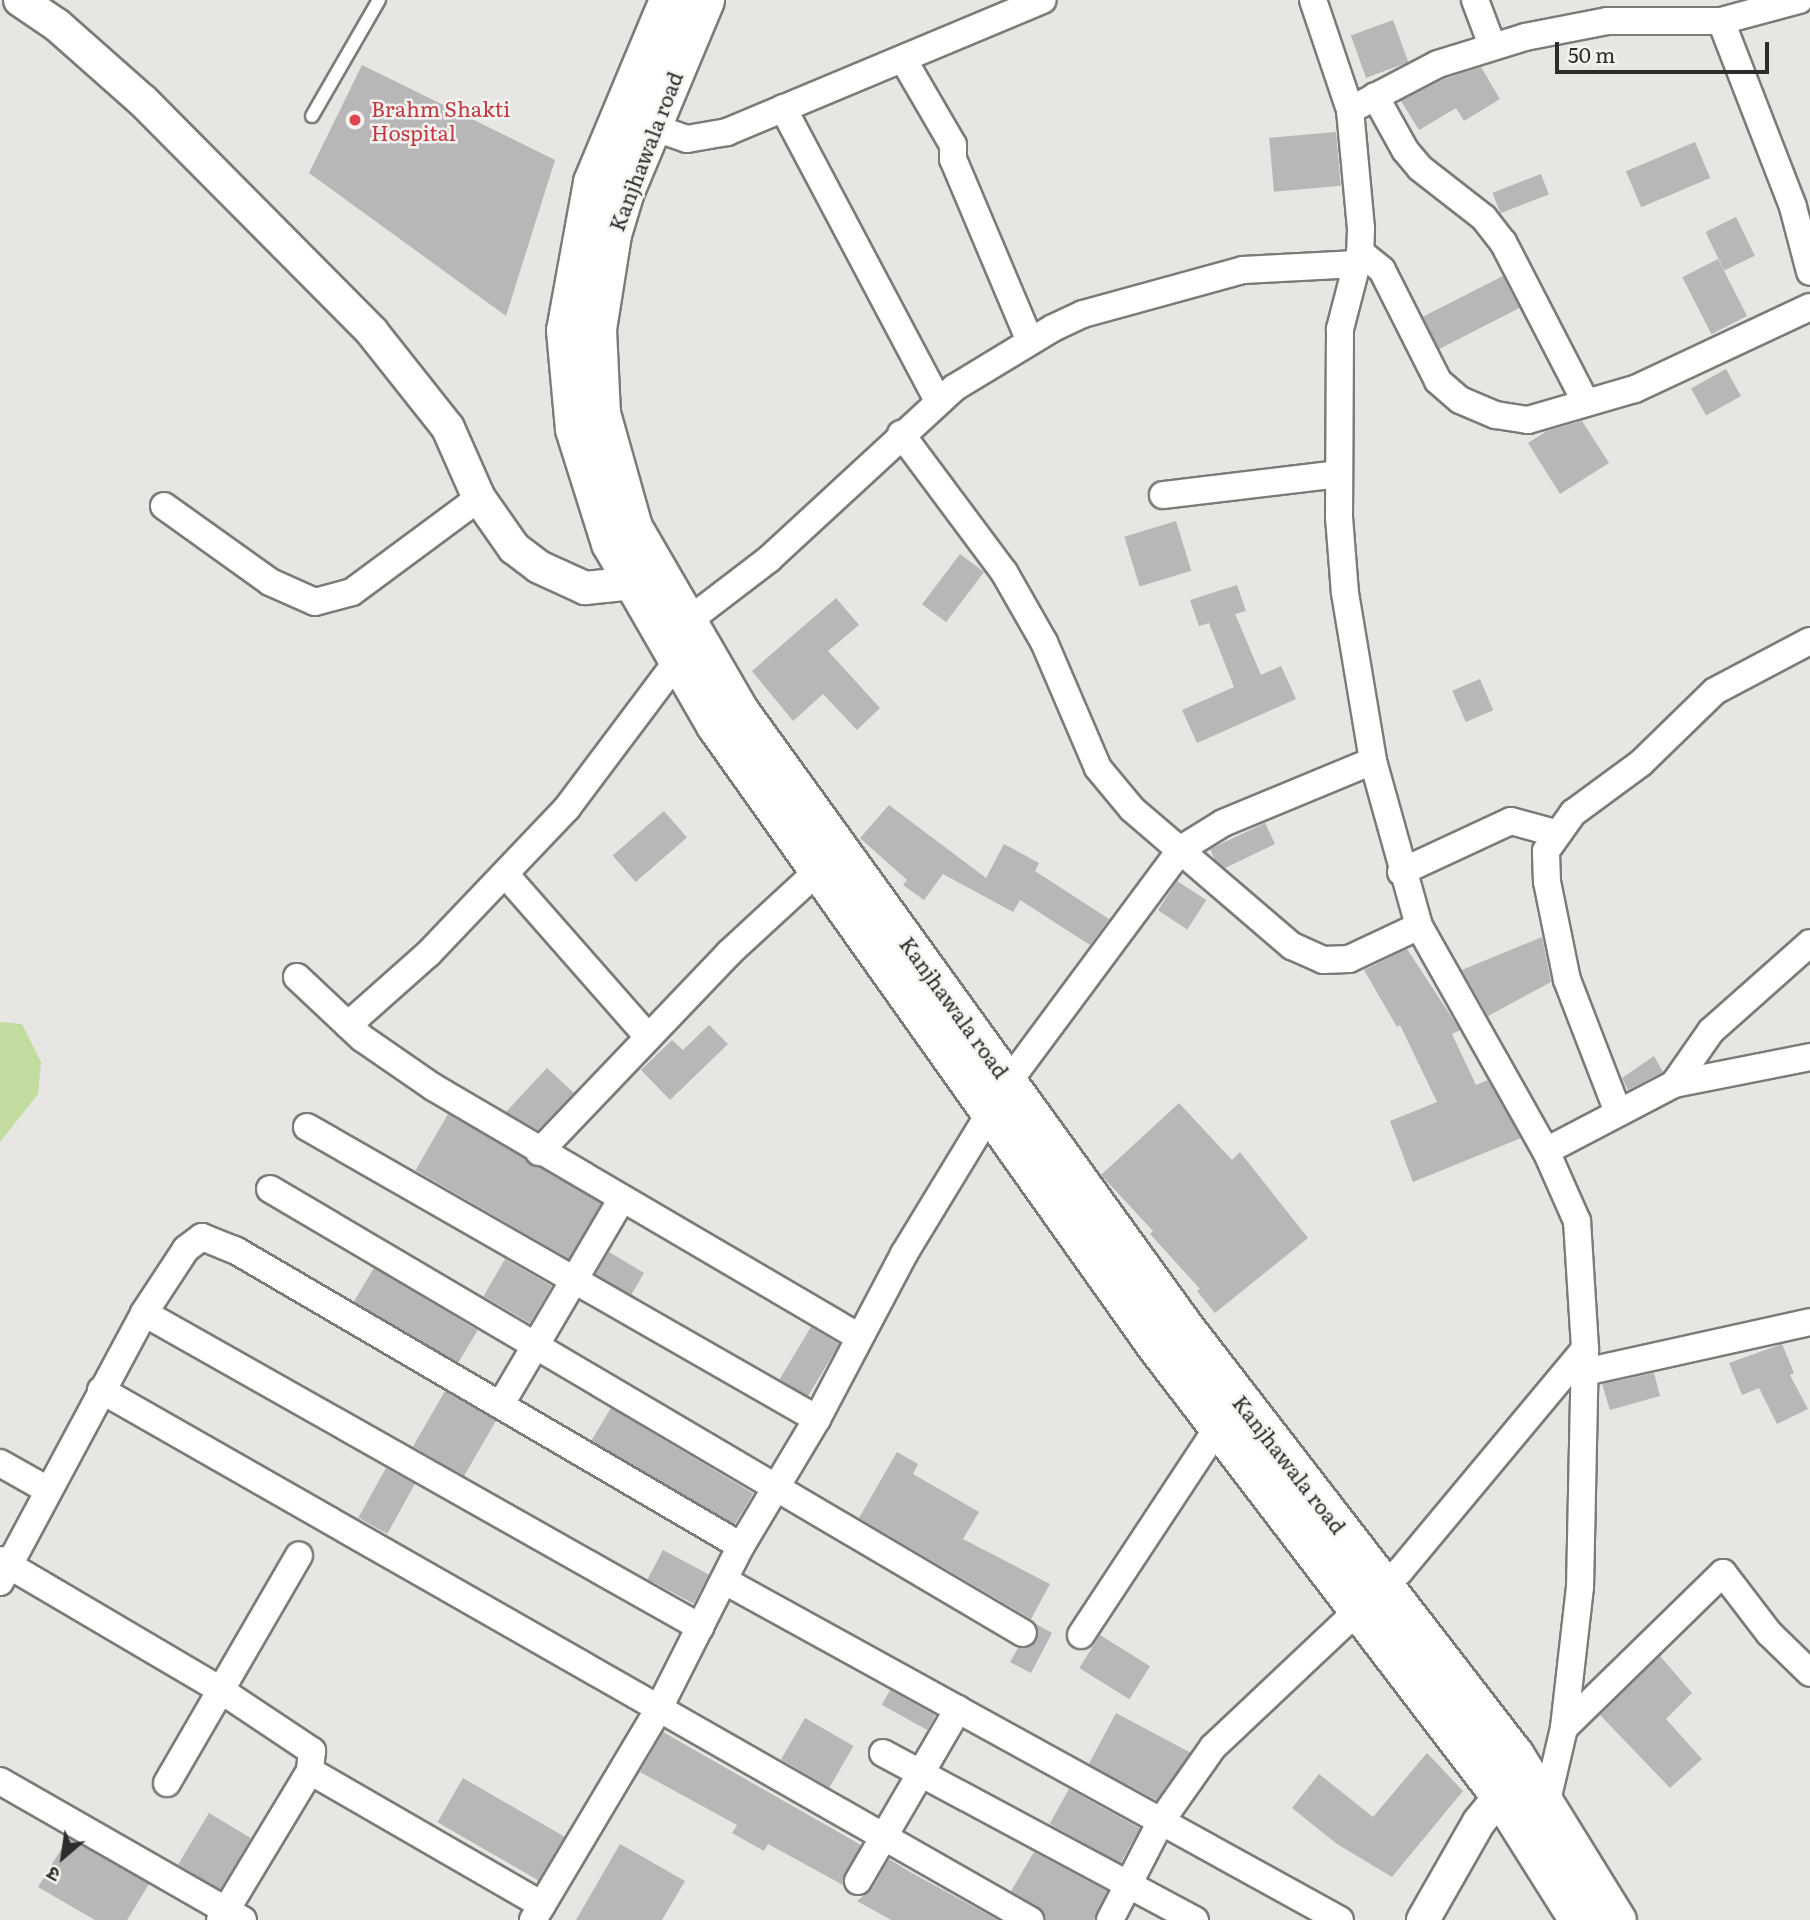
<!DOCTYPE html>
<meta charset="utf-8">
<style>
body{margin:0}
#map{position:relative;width:1810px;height:1920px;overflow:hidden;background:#e7e6e3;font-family:Literata,"Noto Sans Devanagari",serif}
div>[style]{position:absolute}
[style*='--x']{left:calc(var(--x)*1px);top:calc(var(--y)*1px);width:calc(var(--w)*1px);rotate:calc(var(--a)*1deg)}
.green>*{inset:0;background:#c1dc9e}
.building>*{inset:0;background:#b9b6b8;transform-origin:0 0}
.roads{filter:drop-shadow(2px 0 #7b7b78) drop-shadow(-2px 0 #7b7b78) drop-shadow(0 2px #7b7b78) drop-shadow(0 -2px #7b7b78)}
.service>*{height:12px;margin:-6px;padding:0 6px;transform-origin:6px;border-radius:6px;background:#fff}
.minor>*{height:26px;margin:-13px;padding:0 13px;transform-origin:13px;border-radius:13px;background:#fff}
.tertiary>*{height:32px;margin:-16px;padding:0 16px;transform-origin:16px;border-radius:16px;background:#fff}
.secondary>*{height:37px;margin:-18.5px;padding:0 18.5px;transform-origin:18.5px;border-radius:18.5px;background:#fff}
.dots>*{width:19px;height:19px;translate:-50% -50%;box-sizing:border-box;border:4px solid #f4f3f0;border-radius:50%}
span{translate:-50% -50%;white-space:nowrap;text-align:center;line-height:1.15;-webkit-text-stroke:5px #f4f3f0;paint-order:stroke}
.health-label{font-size:21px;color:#be3a42}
.left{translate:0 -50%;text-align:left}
.street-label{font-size:21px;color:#2c2c2b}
.north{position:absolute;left:28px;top:1822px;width:70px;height:70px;-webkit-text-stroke:5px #f4f3f0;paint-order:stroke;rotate:209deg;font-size:19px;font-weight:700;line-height:28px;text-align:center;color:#2c2c2b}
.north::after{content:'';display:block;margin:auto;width:24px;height:32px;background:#2c2c2b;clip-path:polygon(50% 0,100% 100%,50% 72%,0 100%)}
.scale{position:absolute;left:1555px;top:42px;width:214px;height:32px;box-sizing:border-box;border:4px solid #2c2c2b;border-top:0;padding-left:9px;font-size:21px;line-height:24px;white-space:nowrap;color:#2c2c2b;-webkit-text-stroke:5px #f4f3f0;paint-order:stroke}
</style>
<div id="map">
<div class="green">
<div style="clip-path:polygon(0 1022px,22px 1024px,41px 1062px,38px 1094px,0 1142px)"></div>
</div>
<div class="building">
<div style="left:1393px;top:20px;width:45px;height:45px;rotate:70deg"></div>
<div style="clip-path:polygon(362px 65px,555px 160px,506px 316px,309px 173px)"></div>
<div style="clip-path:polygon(1481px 67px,1500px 99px,1464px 121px,1456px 108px,1419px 130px,1401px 101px,1444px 79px)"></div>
<div style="left:1336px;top:132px;width:54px;height:67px;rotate:85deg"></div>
<div style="left:1695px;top:142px;width:39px;height:75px;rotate:67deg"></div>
<div style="left:1541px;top:174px;width:22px;height:52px;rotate:69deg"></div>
<div style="left:1736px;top:217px;width:43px;height:34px;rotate:64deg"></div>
<div style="left:1718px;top:259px;width:64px;height:40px;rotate:63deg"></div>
<div style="left:1503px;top:276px;width:36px;height:90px;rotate:63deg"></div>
<div style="left:1726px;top:369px;width:31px;height:40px;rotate:61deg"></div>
<div style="clip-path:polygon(1582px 421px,1609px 463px,1560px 494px,1528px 443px,1547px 431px)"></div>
<div style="left:1176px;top:521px;width:52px;height:54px;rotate:73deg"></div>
<div style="left:960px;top:554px;width:30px;height:63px;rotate:37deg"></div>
<div style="clip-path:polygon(1237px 585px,1246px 611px,1235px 614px,1261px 675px,1281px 666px,1296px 699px,1197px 743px,1182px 710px,1234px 687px,1209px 623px,1199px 626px,1190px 600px)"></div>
<div style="clip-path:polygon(836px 598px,859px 625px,828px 651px,880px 708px,857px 730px,823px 694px,793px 721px,752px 671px)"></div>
<div style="left:1480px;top:679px;width:34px;height:30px;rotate:67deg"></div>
<div style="clip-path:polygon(889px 805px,986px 878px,1004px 844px,1039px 863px,1035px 871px,1109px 919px,1090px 945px,1020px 900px,1013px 912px,943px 874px,924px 900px,903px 885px,907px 880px,860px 838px)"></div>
<div style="left:664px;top:811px;width:35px;height:68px;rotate:49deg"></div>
<div style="clip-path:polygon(1265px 823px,1275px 844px,1225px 868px,1215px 860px,1210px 849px)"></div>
<div style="left:1177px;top:881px;width:35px;height:35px;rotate:33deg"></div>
<div style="clip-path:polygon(1542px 937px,1551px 982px,1488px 1016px,1462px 970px)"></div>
<div style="clip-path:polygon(1407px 949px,1460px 1030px,1452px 1034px,1476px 1085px,1488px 1080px,1521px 1138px,1413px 1182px,1390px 1121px,1437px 1102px,1400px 1025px,1397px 1027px,1364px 970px)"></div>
<div style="clip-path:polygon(709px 1025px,728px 1044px,670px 1100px,641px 1070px,672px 1040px,683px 1050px)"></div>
<div style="clip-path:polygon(1654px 1056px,1663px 1072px,1628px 1090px,1622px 1078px)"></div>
<div style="clip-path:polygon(547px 1068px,574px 1093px,538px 1130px,506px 1112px)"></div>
<div style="clip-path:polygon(1179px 1103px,1232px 1160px,1240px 1152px,1308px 1238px,1215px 1313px,1197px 1291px,1200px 1289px,1150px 1234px,1153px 1231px,1101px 1175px)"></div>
<div style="left:448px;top:1114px;width:178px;height:65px;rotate:30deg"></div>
<div style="left:609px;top:1252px;width:41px;height:26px;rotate:31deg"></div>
<div style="left:505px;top:1259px;width:54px;height:43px;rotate:30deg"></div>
<div style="left:374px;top:1268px;width:121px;height:39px;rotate:31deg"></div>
<div style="left:811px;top:1327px;width:33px;height:61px;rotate:31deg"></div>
<div style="clip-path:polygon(1782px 1344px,1794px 1373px,1790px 1375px,1808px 1409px,1777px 1424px,1759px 1388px,1742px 1395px,1729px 1363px)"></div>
<div style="clip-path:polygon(1654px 1373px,1660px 1396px,1610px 1410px,1602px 1384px)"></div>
<div style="left:445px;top:1391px;width:59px;height:64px;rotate:30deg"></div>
<div style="left:611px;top:1408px;width:166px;height:38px;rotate:31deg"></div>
<div style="clip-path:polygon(897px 1452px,918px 1464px,913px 1474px,979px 1512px,963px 1539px,1050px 1584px,1031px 1619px,859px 1518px)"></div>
<div style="left:386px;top:1468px;width:33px;height:57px;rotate:29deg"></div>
<div style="left:663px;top:1550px;width:52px;height:33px;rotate:28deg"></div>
<div style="clip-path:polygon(1036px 1624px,1052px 1633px,1031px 1673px,1010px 1662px,1018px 1648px,1036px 1642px)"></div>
<div style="left:1100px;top:1635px;width:59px;height:39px;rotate:32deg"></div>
<div style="clip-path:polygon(1660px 1656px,1692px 1693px,1666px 1719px,1702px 1759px,1670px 1788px,1600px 1715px)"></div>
<div style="left:890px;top:1690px;width:52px;height:17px;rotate:29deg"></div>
<div style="left:1116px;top:1713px;width:84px;height:58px;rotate:28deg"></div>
<div style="left:805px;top:1718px;width:56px;height:48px;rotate:30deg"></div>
<div style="clip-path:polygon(663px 1732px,861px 1845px,843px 1885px,768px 1844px,764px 1851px,732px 1833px,737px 1825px,640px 1772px)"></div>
<div style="clip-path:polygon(1427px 1753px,1463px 1791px,1392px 1877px,1337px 1844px,1292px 1808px,1319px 1774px,1373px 1817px)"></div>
<div style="left:463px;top:1778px;width:117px;height:51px;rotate:30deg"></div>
<div style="left:1069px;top:1789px;width:81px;height:40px;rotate:29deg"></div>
<div style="left:209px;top:1813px;width:49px;height:60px;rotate:31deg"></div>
<div style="clip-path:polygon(68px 1838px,149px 1884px,127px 1920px,95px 1920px,38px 1887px)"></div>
<div style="clip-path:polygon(620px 1844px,685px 1881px,662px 1920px,576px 1920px)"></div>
<div style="clip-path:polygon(1034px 1852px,1107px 1891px,1094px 1920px,1046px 1920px,1038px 1907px,1011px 1891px)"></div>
<div style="clip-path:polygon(889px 1859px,910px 1872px,998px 1920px,891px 1920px,857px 1901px,872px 1889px)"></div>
</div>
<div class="roads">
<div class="service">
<div style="--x:312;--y:116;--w:134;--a:-60"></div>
</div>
<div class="minor">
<div style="--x:1313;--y:0;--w:116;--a:71.4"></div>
<div style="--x:1350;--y:110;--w:120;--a:84.7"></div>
<div style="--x:1361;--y:229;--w:23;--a:92"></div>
<div style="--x:1360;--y:252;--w:80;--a:104.6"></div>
<div style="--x:1340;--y:329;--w:188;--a:90.3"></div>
<div style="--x:1339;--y:517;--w:76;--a:85.5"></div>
<div style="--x:1345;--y:593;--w:170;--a:80.5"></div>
<div style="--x:1373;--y:761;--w:171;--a:74.4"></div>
<div style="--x:1419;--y:926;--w:258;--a:60.6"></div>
<div style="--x:1546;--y:1151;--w:77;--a:66.1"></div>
<div style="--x:1577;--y:1221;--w:128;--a:86.4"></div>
<div style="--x:1585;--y:1349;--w:238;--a:91.2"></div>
<div style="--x:1580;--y:1587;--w:142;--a:96.5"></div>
<div style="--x:1564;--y:1728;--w:79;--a:103.2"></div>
<div style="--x:1475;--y:0;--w:48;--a:69.3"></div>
<div style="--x:1721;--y:21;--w:199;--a:68.8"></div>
<div style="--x:1793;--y:207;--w:67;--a:75.3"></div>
<div style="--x:903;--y:59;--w:99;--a:59.8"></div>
<div style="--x:953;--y:145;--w:14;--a:90"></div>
<div style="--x:953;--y:159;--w:198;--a:67.1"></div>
<div style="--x:1375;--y:96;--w:62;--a:60.9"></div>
<div style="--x:1405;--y:150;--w:23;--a:50"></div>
<div style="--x:1420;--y:168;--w:81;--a:38"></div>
<div style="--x:1484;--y:218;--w:31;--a:52"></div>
<div style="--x:1503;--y:242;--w:181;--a:62.7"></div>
<div style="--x:783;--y:108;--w:331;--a:62.1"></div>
<div style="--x:1350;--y:110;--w:99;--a:-27.6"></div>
<div style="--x:1438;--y:64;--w:91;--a:-17.2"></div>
<div style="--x:1525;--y:37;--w:84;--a:-11"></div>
<div style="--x:1607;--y:21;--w:114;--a:0"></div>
<div style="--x:1721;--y:21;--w:81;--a:-15.1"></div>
<div style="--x:652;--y:127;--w:37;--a:19"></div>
<div style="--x:687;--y:139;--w:41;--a:-9.9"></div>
<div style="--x:727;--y:132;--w:342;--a:-22.7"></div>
<div style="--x:1360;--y:252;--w:28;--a:39"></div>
<div style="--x:1382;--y:270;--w:124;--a:63.2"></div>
<div style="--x:1438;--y:381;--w:29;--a:41"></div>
<div style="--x:1460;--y:400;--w:39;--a:23"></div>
<div style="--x:1496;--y:415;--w:32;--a:9"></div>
<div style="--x:1528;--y:420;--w:111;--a:-16.2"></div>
<div style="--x:1635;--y:389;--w:193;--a:-25.1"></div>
<div style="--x:901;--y:434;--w:172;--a:53.3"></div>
<div style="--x:1004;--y:572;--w:81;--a:60.3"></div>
<div style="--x:1044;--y:642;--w:137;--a:66.8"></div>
<div style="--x:1098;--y:768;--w:53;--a:50.3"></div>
<div style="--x:1132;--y:809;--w:211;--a:40.6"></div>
<div style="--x:1292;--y:946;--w:34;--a:24"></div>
<div style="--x:1323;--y:960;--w:26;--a:-2"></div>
<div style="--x:1349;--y:959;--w:77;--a:-25.2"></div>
<div style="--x:1163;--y:495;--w:177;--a:-6.8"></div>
<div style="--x:164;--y:506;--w:130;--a:35.6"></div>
<div style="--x:270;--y:582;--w:49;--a:24"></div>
<div style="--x:315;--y:602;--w:38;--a:-15"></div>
<div style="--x:352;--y:592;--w:158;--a:-36.5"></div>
<div style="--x:688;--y:621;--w:102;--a:-37.4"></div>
<div style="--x:769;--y:559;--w:252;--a:-42.7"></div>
<div style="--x:954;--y:388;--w:116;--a:-31.2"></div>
<div style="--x:1053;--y:328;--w:33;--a:-25"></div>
<div style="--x:1083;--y:314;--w:166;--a:-15.4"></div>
<div style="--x:1243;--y:270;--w:114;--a:-3"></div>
<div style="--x:1401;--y:872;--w:121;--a:-24.9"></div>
<div style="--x:1511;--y:821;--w:46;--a:15.3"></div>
<div style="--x:505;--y:874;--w:217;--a:48.7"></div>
<div style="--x:297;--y:977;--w:89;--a:43.2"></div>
<div style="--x:362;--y:1038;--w:86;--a:34.6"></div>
<div style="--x:433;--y:1087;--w:494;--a:30.4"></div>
<div style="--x:348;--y:1025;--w:108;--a:-41.6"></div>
<div style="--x:429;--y:953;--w:200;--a:-46.4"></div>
<div style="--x:567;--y:808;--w:185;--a:-53.1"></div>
<div style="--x:1674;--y:1084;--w:65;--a:-55.1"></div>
<div style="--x:1711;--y:1031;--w:132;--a:-41.6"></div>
<div style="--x:1618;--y:1112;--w:142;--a:-111.1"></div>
<div style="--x:1567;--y:980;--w:100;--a:-101.5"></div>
<div style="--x:1547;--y:882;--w:31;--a:-92"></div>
<div style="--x:1546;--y:851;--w:47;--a:-54.6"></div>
<div style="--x:1573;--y:813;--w:84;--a:-36.3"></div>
<div style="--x:1641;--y:763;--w:103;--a:-44.2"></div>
<div style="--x:1715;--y:691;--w:107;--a:-27.8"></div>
<div style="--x:307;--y:1127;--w:588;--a:29.79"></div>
<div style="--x:1546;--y:1151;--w:144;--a:-27.6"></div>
<div style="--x:1674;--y:1084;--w:139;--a:-11.2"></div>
<div style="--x:539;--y:1152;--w:275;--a:-46.3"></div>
<div style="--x:729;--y:953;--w:121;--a:-42.7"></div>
<div style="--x:270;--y:1189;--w:874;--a:30.53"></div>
<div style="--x:144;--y:1313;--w:639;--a:29.46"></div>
<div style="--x:1585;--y:1372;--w:230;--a:-12.5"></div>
<div style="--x:101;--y:1390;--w:1070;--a:29.71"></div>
<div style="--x:501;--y:1404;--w:237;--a:-59.5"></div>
<div style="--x:0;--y:1463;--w:55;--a:29.4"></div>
<div style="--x:0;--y:1560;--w:254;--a:30.5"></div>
<div style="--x:219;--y:1689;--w:112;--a:33.7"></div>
<div style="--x:312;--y:1751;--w:20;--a:96"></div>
<div style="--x:310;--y:1771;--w:174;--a:121.1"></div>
<div style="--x:725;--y:1581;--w:702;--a:28.86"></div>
<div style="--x:0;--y:1582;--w:305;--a:-61.8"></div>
<div style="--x:144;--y:1313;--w:77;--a:-56.7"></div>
<div style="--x:186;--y:1249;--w:20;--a:-37"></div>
<div style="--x:202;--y:1237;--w:35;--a:22"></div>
<div style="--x:235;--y:1250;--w:586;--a:30.33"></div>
<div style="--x:1081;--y:1635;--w:249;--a:-56.6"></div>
<div style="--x:1564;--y:1728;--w:222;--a:-44.3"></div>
<div style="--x:1723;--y:1573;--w:76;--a:52.5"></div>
<div style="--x:1769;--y:1633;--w:57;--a:44.3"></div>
<div style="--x:883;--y:1753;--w:354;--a:28.2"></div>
<div style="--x:310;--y:1771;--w:268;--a:30"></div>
<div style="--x:0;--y:1781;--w:280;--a:29.8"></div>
<div style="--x:167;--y:1783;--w:263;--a:-59.9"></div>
<div style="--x:858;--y:1881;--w:199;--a:-59.8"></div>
<div style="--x:533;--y:1920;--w:244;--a:-59.2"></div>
<div style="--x:658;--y:1710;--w:184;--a:-63.2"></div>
<div style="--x:741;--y:1546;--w:148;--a:-59.1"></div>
<div style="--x:817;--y:1419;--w:187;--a:-62.2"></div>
<div style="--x:904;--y:1254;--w:202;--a:-58.7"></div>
<div style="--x:1009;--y:1081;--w:289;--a:-53.4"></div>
<div style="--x:1181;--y:849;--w:49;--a:-31.8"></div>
<div style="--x:1223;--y:823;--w:162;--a:-22.5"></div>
<div style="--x:1110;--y:1920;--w:111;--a:-62.7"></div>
<div style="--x:1161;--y:1821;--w:90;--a:-54.9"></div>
<div style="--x:1213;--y:1747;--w:257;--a:-43.3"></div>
<div style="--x:1400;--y:1571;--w:289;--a:-50.2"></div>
</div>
<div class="tertiary">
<div style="--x:20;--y:0;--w:45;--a:34"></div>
<div style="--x:57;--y:25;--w:115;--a:41.5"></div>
<div style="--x:143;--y:101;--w:325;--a:45.2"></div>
<div style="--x:372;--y:332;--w:122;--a:51.6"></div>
<div style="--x:448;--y:428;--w:77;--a:66.1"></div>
<div style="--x:479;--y:498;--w:61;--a:55"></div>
<div style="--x:514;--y:548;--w:31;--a:37"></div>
<div style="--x:539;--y:567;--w:51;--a:24.5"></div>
<div style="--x:585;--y:588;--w:49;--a:-5.8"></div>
<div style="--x:634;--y:583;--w:22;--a:-21"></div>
<div style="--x:1423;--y:1920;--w:113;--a:-60.3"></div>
<div style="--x:1479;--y:1822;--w:33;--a:-51"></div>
</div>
<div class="secondary">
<div style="--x:668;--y:0;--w:197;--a:112.7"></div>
<div style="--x:592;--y:182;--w:150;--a:100.3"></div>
<div style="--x:565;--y:330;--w:99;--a:84.8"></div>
<div style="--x:574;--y:429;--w:120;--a:72.5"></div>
<div style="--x:610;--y:543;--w:210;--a:60"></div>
<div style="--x:715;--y:725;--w:760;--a:54.64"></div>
<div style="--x:1155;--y:1345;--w:568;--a:52.59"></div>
<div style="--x:1500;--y:1796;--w:146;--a:57.8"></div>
<div style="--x:705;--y:0;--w:207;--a:112.7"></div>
<div style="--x:625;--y:191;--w:45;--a:106.8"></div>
<div style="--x:612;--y:234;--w:96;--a:99"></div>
<div style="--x:597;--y:329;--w:84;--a:87.3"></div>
<div style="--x:601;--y:413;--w:118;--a:74.3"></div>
<div style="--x:633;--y:527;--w:211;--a:59.9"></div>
<div style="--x:739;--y:710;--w:764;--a:54.17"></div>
<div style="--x:1186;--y:1329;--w:538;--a:52.32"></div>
<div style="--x:1515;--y:1755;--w:194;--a:58.3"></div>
</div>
</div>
<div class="dots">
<div style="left:355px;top:120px;background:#e0444e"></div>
</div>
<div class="health-label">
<span class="left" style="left:371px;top:120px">Brahm Shakti<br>Hospital</span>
</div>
<div class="street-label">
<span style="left:645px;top:151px;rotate:-69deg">Kanjhawala road</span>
<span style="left:955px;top:1007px;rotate:54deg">Kanjhawala road</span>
<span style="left:1290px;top:1464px;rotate:52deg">Kanjhawala road</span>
</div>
<div class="north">उ</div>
<div class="scale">50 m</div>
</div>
